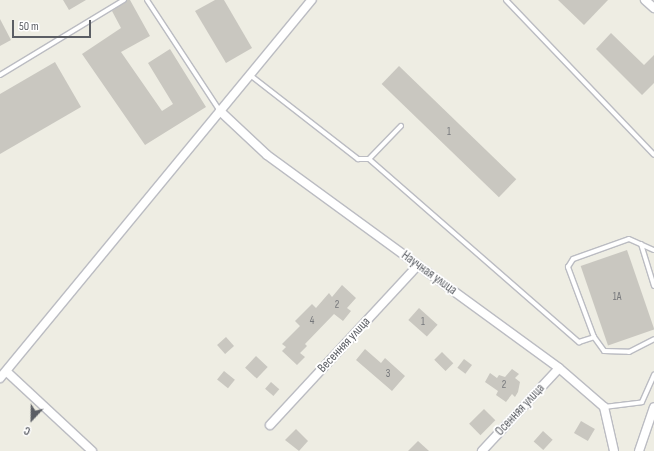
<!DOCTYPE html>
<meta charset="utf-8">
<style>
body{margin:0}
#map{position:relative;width:654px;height:451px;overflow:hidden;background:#eeede3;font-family:"Sofia Sans Condensed",sans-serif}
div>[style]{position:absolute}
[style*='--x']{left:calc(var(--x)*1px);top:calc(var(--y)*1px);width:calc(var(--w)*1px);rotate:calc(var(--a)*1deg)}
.building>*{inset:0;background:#c9c7c0;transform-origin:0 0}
.roads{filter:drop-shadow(1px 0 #bbbcc2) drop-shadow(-1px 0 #bbbcc2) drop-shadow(0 1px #bbbcc2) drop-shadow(0 -1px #bbbcc2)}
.lane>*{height:4px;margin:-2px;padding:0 2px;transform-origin:2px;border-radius:2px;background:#fff}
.street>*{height:8px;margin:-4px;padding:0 4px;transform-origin:4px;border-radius:4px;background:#fff}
span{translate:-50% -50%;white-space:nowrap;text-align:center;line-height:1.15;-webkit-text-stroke:4px #fff;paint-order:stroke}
.number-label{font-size:11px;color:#76787b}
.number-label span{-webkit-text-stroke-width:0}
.street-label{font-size:13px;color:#5b5e64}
.north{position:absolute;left:12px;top:399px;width:40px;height:40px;-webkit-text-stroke:3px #fff;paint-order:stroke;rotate:202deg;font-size:11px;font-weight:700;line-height:16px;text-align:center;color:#5b5e64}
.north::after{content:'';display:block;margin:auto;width:14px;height:18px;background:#5b5e64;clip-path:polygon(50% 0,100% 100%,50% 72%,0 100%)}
.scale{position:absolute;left:12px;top:20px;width:79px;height:18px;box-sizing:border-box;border:2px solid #5b5e64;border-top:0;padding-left:5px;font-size:12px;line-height:14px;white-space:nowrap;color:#5b5e64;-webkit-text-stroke:3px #fff;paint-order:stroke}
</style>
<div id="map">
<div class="building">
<div style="clip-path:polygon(63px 0,86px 0,69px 10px)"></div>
<div style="clip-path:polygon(127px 0,130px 0,150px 36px,121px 52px,162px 111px,173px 104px,148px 63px,170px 49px,206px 107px,145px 145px,82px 54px,121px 28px,112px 11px)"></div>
<div style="clip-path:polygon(215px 0,224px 0,252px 48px,226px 63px,195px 11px)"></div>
<div style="clip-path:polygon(558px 0,608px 0,584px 25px)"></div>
<div style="clip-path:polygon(0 19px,11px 40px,0 46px)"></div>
<div style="clip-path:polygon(611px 33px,644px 65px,654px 55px,654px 83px,642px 95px,596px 49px)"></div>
<div style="clip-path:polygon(55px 62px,81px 107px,0 154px,0 94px)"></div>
<div style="left:399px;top:66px;width:163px;height:25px;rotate:44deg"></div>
<div style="left:627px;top:250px;width:84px;height:49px;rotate:71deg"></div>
<div style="clip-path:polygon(342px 285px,356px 298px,347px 308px,351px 311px,343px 321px,334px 314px,305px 344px,307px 346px,300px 353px,305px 357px,297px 365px,282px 351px,286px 347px,282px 344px,300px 326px,295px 321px,312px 304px,316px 308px,329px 293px,332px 297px)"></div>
<div style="left:419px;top:308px;width:25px;height:16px;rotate:42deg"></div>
<div style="left:226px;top:337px;width:12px;height:12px;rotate:48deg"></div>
<div style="clip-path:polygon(365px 349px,381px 363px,385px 358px,405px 376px,392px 391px,356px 360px)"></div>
<div style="left:442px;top:352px;width:16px;height:11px;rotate:45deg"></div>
<div style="left:256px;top:356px;width:16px;height:16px;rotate:43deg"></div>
<div style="left:464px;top:359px;width:10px;height:11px;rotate:37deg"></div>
<div style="clip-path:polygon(512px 369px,519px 374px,515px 378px,520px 382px,518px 392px,515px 397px,512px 394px,506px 402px,496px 395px,498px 391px,485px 382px,490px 373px,497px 378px,499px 375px,505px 377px)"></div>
<div style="left:224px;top:371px;width:14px;height:11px;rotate:39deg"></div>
<div style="left:271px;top:382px;width:11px;height:9px;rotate:41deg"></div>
<div style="left:484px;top:409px;width:16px;height:21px;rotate:45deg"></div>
<div style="left:581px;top:421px;width:16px;height:14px;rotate:30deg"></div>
<div style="clip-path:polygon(296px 429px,308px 441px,299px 451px,285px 440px)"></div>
<div style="left:543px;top:431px;width:13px;height:14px;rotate:42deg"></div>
<div style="clip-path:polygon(418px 441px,429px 451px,408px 451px)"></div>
</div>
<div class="roads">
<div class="lane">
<div style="--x:147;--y:0;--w:133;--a:56.7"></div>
<div style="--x:506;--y:0;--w:214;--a:46.3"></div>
<div style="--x:0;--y:75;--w:145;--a:-31.2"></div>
<div style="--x:250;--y:75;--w:137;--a:37.9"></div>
<div style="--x:358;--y:159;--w:11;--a:0"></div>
<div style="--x:369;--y:159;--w:46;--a:-45.9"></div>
<div style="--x:369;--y:159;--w:279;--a:41.1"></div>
<div style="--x:579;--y:342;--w:16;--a:-18"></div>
<div style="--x:594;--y:337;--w:75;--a:-110.4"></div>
<div style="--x:568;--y:267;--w:9;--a:-58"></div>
<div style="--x:573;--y:259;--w:59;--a:-19.7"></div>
<div style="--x:629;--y:239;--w:27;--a:24"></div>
<div style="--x:641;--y:244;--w:44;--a:72.8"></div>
<div style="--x:594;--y:337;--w:17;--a:54"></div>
<div style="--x:604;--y:351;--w:25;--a:2"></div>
<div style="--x:629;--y:352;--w:28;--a:-27"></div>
<div style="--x:604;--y:407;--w:38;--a:-7"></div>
<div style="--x:642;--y:402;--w:30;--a:-66"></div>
</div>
<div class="street">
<div style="--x:645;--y:0;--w:12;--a:42"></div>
<div style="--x:220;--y:111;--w:64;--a:43.1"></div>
<div style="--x:267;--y:155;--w:361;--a:36.1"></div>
<div style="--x:559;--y:368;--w:60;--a:40.9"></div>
<div style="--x:604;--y:407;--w:45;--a:77.2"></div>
<div style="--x:7;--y:372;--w:116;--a:42.9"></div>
<div style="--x:0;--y:378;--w:490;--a:-50.5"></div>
<div style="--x:270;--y:425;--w:218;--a:-47.2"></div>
<div style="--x:482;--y:451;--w:113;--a:-47.1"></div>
<div style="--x:639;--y:451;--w:46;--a:-71.2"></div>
</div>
</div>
<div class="number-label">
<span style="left:449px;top:132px">1</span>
<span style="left:617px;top:297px">1А</span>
<span style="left:337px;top:305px">2</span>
<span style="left:312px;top:321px">4</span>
<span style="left:423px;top:322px">1</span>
<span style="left:388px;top:374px">3</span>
<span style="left:504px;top:385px">2</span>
</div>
<div class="street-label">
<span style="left:429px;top:273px;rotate:36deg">Научная улица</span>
<span style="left:344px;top:345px;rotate:-47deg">Весенняя улица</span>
<span style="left:520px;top:410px;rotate:-47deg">Осенняя улица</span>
</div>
<div class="north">С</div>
<div class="scale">50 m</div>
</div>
